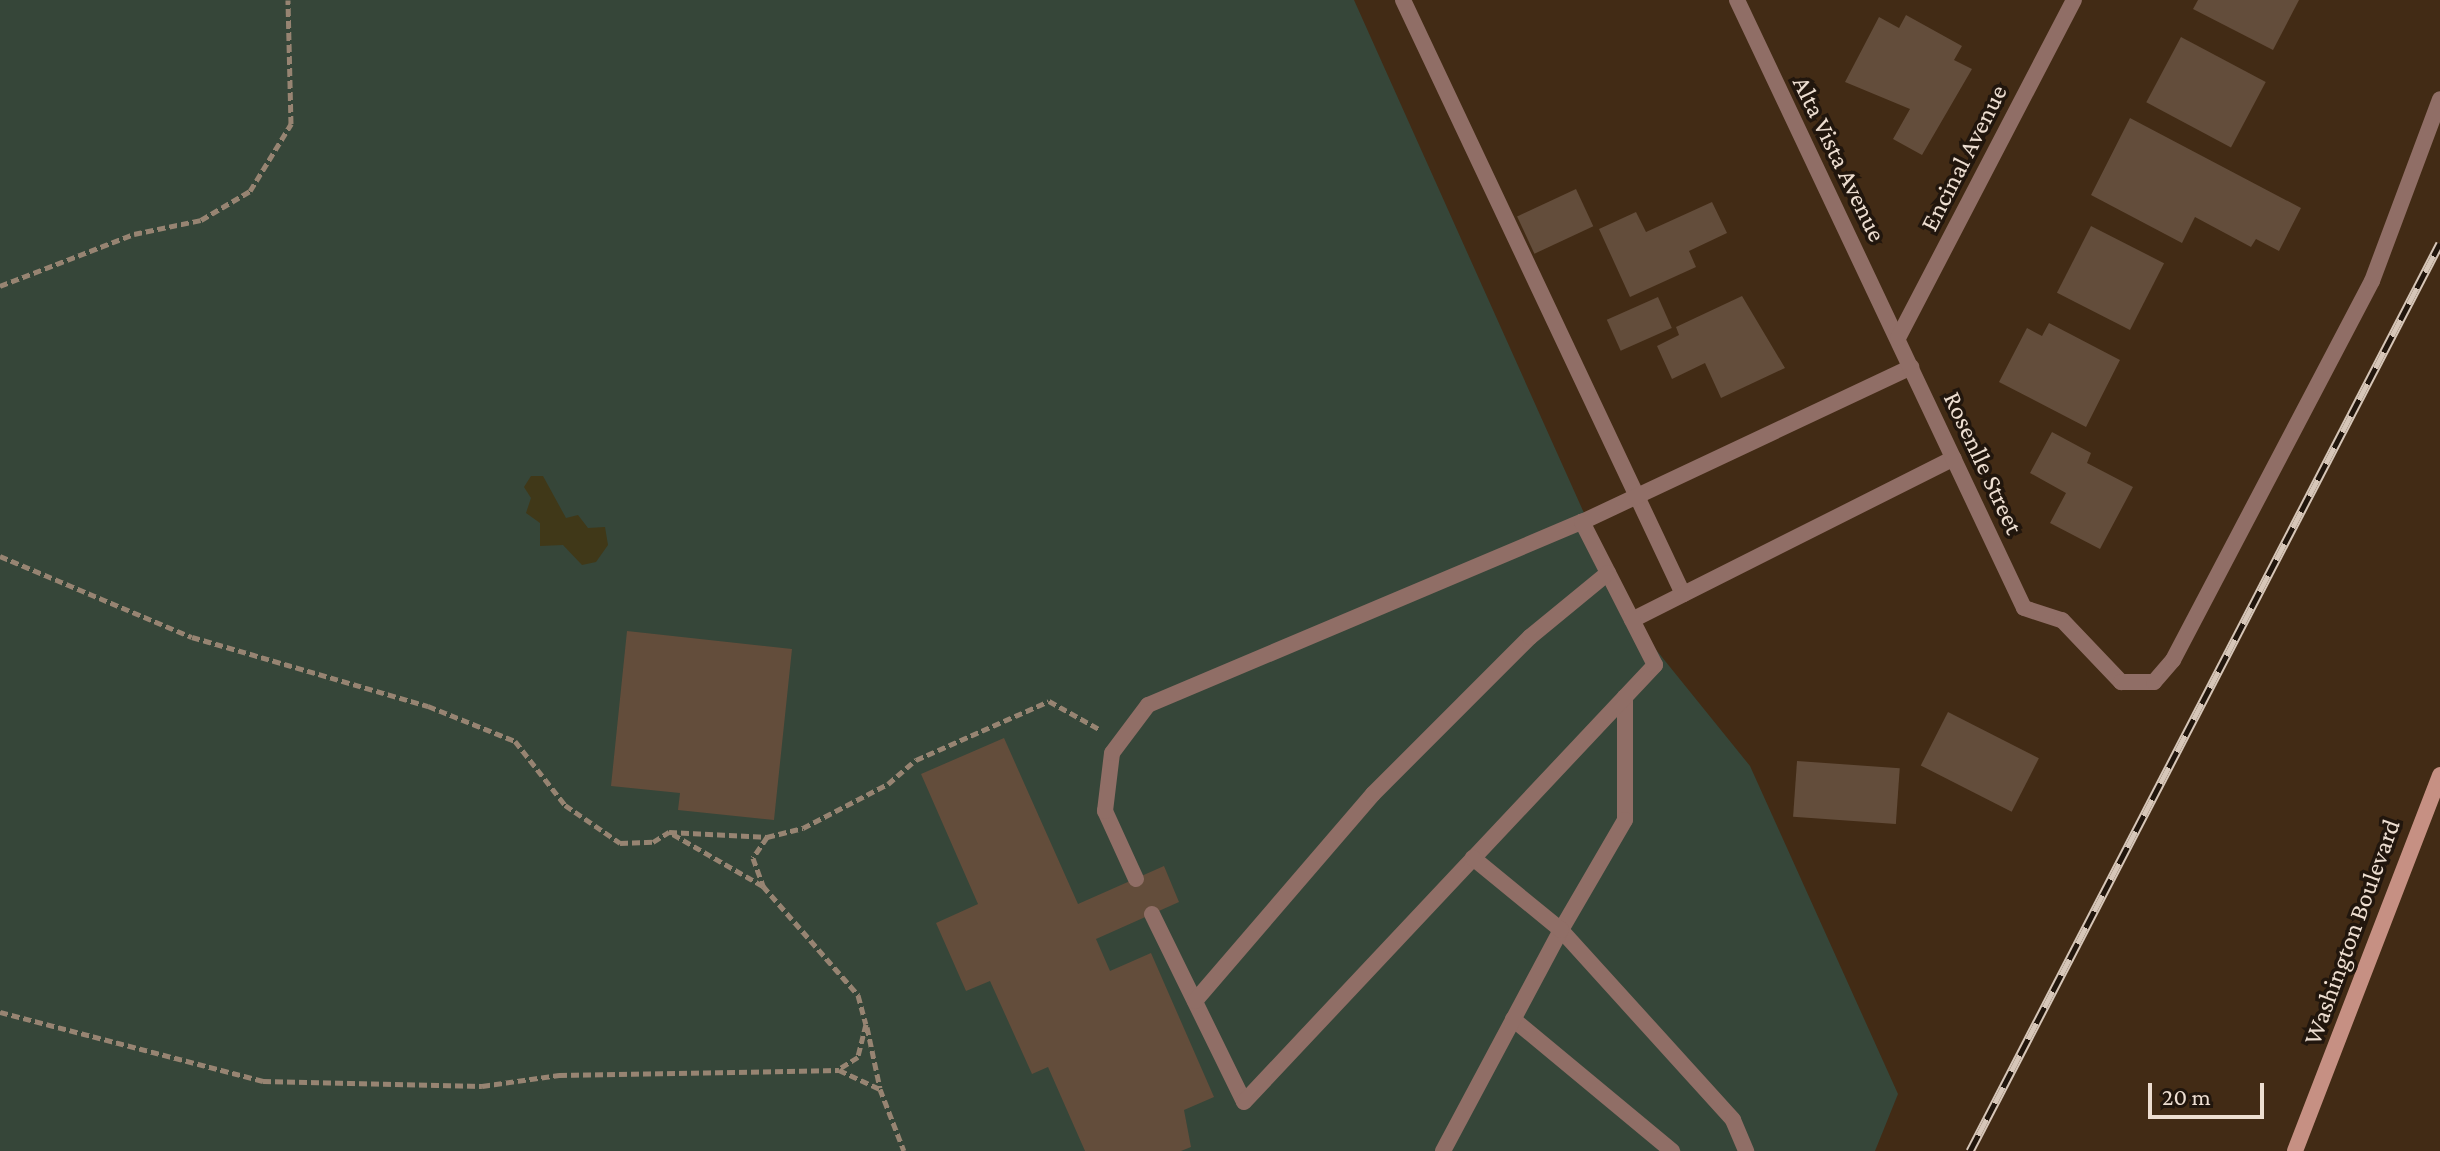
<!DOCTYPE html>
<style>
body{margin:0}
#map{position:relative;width:2440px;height:1151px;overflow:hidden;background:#422b15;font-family:"Crimson Pro",serif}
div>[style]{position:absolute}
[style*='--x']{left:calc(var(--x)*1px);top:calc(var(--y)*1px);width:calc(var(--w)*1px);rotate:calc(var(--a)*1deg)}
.green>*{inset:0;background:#364639}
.sand>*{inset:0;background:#403818}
.building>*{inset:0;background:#634d3b;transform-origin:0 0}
.path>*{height:5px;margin-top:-2.5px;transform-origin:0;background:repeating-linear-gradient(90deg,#978472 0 8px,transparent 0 12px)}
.service>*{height:16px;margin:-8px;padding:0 8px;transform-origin:8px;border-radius:8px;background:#906e66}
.minor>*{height:16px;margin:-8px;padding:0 8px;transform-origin:8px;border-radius:8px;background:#906e66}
.secondary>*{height:16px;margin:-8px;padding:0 8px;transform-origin:8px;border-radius:8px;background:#c69083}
.rail>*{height:9px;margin-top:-4.5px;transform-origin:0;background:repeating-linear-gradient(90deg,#21160d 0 18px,#d6c6b8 0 36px);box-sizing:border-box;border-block:2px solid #d6c6b8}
span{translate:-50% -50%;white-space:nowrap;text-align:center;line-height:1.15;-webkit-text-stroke:7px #21160d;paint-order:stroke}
.street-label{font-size:26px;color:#edded1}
.scale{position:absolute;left:2148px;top:1083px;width:116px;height:36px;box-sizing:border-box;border:4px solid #edded1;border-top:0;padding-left:10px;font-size:24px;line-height:28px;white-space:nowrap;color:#edded1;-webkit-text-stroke:6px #21160d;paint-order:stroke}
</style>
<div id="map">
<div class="green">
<div style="clip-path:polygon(0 0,1354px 0,1632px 620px,1750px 766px,1898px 1094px,1875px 1151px,0 1151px)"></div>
</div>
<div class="sand">
<div style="clip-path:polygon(531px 476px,543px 476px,566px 518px,578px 515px,588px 528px,605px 527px,608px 545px,596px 562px,582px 565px,563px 545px,540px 546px,540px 523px,526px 513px,531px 498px,524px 487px)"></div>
</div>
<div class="building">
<div style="clip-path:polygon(2198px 0,2299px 0,2273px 50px,2193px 9px)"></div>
<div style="clip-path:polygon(1906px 15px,1962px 46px,1954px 60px,1972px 69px,1922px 155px,1893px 139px,1910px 109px,1845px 82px,1879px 17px,1899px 28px)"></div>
<div style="left:2181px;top:37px;width:96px;height:74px;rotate:28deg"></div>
<div style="clip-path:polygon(2130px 118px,2301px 208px,2279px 251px,2256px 239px,2251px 247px,2195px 217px,2182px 243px,2091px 195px)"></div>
<div style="left:1576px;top:189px;width:41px;height:65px;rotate:65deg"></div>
<div style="clip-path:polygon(1712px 202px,1727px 233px,1689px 251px,1696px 267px,1630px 297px,1599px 229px,1636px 212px,1646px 232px)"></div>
<div style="left:2091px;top:226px;width:82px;height:75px;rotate:27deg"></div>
<div style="clip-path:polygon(1742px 296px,1785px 368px,1721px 398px,1705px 363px,1672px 379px,1657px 346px,1679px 335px,1676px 327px)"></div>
<div style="left:1658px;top:297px;width:34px;height:56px;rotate:66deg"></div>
<div style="clip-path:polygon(2049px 323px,2120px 360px,2086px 427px,1999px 382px,2027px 328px,2042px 336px)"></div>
<div style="clip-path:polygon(2052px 432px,2091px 453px,2087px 463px,2133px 487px,2100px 549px,2050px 523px,2066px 493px,2030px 473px)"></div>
<div style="clip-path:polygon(627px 631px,792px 649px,774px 820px,678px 810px,680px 793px,611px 786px)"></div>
<div style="left:1948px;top:712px;width:102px;height:60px;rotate:27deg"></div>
<div style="clip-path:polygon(1004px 738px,1078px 904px,1164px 866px,1179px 902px,1096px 939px,1110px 971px,1151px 953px,1214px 1097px,1184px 1110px,1191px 1147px,1181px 1151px,1085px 1151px,1048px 1067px,1032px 1074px,990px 981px,966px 991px,936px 923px,978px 904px,921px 774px)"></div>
<div style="left:1797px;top:761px;width:103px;height:56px;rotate:4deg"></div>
</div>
<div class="path">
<div style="--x:0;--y:286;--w:144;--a:-21.2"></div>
<div style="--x:134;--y:234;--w:68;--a:-11.8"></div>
<div style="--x:201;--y:220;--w:57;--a:-30.6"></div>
<div style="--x:250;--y:191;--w:79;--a:-58.5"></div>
<div style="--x:291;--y:124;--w:124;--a:-91.4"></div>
<div style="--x:0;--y:556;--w:208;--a:22.9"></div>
<div style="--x:192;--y:637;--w:246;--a:16.3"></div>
<div style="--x:428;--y:706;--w:94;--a:21.9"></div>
<div style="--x:515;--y:741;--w:81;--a:52"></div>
<div style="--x:565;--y:805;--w:67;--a:34.6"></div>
<div style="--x:620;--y:843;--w:33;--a:-2"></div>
<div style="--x:653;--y:842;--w:19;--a:-32"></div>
<div style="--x:767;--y:837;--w:25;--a:124"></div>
<div style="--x:753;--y:858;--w:30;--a:70"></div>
<div style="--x:763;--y:886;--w:108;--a:-150.1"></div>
<div style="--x:669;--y:832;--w:98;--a:2.9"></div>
<div style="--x:767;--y:837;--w:37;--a:-14"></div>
<div style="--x:803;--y:828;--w:96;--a:-27.4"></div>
<div style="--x:888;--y:784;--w:37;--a:-41"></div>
<div style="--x:916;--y:760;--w:145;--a:-23.9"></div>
<div style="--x:1049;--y:701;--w:57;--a:29.2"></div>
<div style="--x:763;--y:886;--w:145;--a:48.9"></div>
<div style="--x:858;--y:995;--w:30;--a:75"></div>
<div style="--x:866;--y:1024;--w:34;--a:104"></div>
<div style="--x:858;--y:1057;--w:22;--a:148"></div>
<div style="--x:0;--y:1012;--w:272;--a:14.7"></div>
<div style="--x:263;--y:1081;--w:219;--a:1.3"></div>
<div style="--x:482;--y:1086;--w:78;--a:-8.1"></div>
<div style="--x:559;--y:1075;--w:280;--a:-1"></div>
<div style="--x:839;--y:1070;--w:45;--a:24.9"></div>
<div style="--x:880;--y:1089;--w:66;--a:68.8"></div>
<div style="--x:867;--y:1027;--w:62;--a:78"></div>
</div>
<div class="service">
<div style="--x:1403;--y:0;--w:657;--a:64.76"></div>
<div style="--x:2024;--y:608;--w:40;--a:18"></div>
<div style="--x:2062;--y:620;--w:86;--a:46.4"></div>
<div style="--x:2121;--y:682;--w:33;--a:0"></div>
<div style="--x:2154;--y:682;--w:29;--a:-49"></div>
<div style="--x:2173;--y:660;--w:428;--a:-62.3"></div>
<div style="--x:2372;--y:281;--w:194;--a:-69.5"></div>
<div style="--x:1632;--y:620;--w:360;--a:-26.7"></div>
<div style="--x:1625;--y:697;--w:123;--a:90"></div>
<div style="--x:1625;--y:820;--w:127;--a:120.2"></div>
<div style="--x:1561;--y:930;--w:256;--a:47.8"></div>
<div style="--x:1733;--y:1120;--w:34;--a:67"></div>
<div style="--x:1136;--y:879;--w:75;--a:-114.5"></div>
<div style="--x:1105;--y:811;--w:58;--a:-83.1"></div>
<div style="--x:1112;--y:753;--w:60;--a:-53.1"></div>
<div style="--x:1148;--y:705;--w:471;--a:-22.9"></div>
<div style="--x:1582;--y:522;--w:364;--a:-25.2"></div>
<div style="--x:1152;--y:914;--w:209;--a:63.9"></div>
<div style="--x:1244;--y:1102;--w:600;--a:-46.76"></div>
<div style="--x:1655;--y:665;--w:161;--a:-117"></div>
<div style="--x:1195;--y:1001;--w:273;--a:-49.3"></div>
<div style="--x:1373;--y:794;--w:222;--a:-45"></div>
<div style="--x:1530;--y:637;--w:101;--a:-39.4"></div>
<div style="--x:1513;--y:1019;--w:207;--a:39.7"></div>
<div style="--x:1443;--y:1151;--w:251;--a:-61.9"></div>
<div style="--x:1561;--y:930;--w:114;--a:-140.7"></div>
</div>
<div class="minor">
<div style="--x:1737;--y:0;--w:672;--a:64.73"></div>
<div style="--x:1898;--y:338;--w:381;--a:-62.5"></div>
</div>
<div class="secondary">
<div style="--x:2295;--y:1151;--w:403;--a:-68.9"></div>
</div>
<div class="rail">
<div style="--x:1970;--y:1151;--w:1022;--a:-62.63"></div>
</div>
<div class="street-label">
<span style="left:1964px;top:158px;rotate:-63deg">Encinal Avenue</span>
<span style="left:1839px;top:159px;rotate:64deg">Alta Vista Avenue</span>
<span style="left:1983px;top:463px;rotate:65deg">Rosenlle Street</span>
<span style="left:2352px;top:932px;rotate:-70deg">Washington Boulevard</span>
</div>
<div class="scale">20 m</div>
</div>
